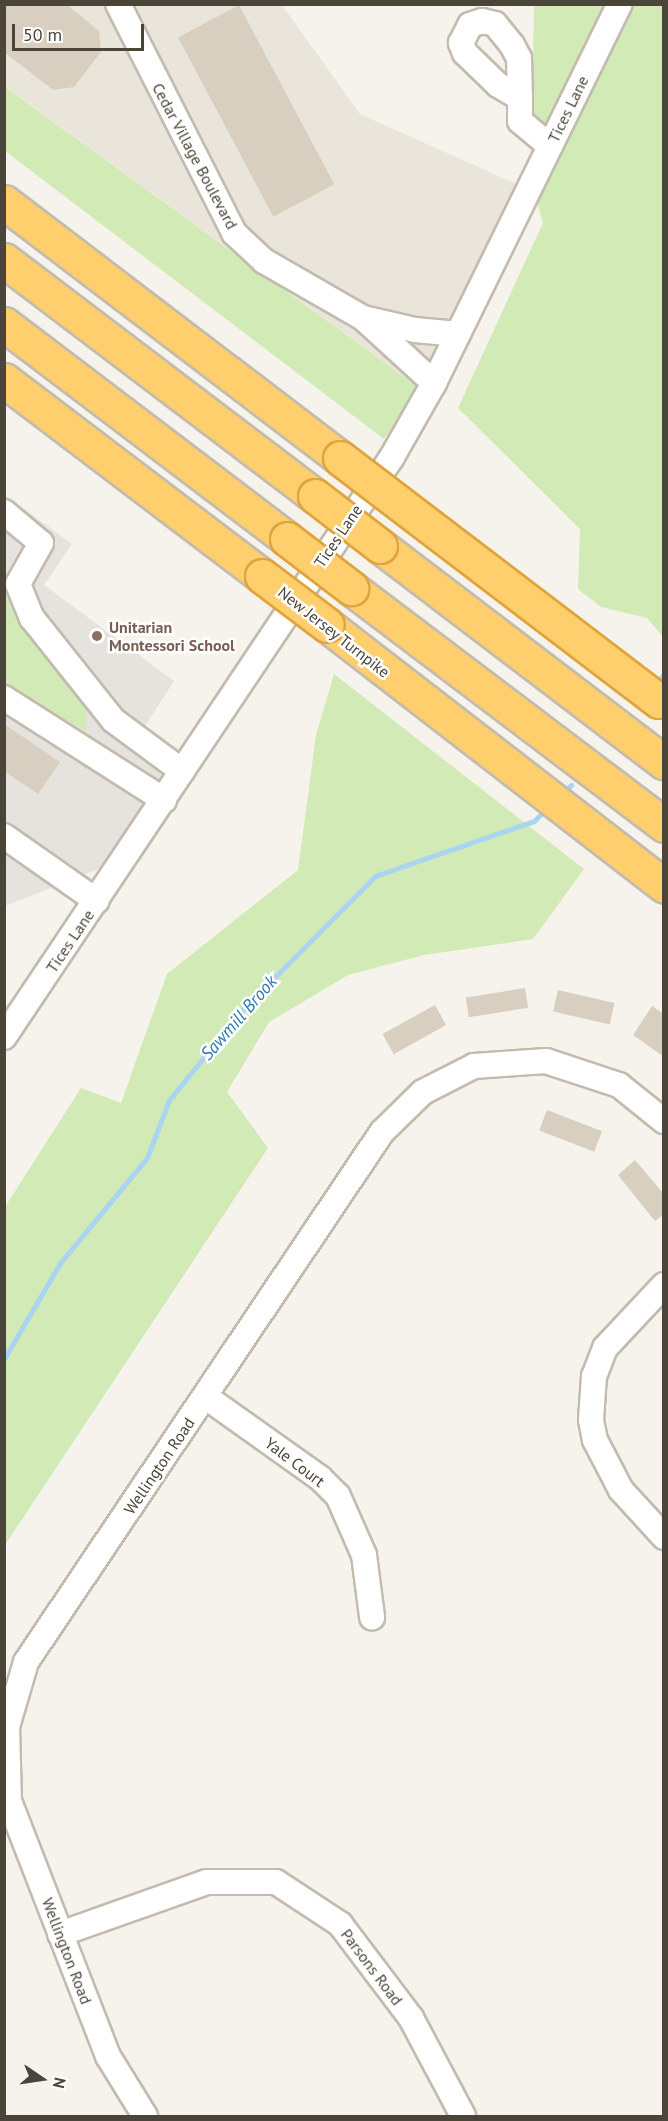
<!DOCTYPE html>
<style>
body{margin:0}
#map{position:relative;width:668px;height:2121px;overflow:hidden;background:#f6f3ec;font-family:"PT Sans",sans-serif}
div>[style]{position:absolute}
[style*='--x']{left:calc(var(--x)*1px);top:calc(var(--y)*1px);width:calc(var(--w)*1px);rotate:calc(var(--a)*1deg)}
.residential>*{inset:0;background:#eae5da}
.industrial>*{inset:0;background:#e6e2dd}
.green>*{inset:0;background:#d2eab5}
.stream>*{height:5px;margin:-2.5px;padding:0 2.5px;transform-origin:2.5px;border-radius:2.5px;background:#a9d4f2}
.building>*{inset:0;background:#d8cfc1;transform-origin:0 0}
.roads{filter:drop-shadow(2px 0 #c2bbae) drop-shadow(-2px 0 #c2bbae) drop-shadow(0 2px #c2bbae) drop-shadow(0 -2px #c2bbae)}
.minor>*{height:24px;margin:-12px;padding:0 12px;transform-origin:12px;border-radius:12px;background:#fff}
.highway>*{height:33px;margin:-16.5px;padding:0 16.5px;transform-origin:16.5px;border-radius:16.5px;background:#ffcf6e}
.bridges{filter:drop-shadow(2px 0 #e0a43c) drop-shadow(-2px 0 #e0a43c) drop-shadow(0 2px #e0a43c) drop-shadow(0 -2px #e0a43c)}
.highway-bridge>*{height:33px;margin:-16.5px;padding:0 16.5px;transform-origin:16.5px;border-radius:16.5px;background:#ffcf6e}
.dots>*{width:16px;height:16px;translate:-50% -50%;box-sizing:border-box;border:3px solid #fff;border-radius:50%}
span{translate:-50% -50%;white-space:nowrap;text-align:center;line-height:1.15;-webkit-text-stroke:5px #fff;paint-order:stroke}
.street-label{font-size:16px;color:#4b4439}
.education-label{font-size:16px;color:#785e54;font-weight:700}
.left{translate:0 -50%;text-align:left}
.water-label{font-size:18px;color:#2e7ab2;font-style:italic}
.frame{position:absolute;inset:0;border:6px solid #4b4439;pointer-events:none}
.north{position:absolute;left:12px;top:2049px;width:60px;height:60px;-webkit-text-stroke:4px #fff;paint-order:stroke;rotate:103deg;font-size:16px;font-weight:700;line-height:24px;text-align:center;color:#4b4439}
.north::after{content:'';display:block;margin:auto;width:21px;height:27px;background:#4b4439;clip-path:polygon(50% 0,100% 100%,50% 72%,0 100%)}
.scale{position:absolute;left:12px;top:24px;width:132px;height:27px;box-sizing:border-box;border:3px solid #4b4439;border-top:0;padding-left:8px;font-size:18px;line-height:21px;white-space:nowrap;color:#4b4439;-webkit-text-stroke:4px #fff;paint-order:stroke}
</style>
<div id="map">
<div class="residential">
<div style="clip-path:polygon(5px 5px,282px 5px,360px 114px,527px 189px,421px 389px,5px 86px)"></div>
</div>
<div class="industrial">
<div style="clip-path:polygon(5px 495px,72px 544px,44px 585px,174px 681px,136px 740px,178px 773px,119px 861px,5px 906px)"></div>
</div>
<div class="green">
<div style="clip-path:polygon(534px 5px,663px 5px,663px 637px,647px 618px,601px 607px,578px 589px,580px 529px,458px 408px,543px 223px,531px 181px)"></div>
<div style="clip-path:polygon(4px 86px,421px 389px,384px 439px,5px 151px)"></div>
<div style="clip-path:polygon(4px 593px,34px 615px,86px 700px,86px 731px,5px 686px)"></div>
<div style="clip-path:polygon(334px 674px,584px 869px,533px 939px,424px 955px,348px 975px,269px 1022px,227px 1092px,268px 1148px,5px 1545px,5px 1207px,81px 1088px,121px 1103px,167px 974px,298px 870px,316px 735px)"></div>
</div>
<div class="stream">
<div style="--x:656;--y:684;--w:13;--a:-51"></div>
<div style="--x:563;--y:792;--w:11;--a:-41"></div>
<div style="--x:4;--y:1359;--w:111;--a:-59.7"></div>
<div style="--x:60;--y:1263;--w:136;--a:-50.4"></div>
<div style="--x:147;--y:1158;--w:62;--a:-69.2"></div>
<div style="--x:169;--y:1100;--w:122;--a:-50.7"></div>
<div style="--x:246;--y:1006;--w:183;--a:-45.2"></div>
<div style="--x:375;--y:876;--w:168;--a:-19.1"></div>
<div style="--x:534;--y:821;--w:17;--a:-45"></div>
</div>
<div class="building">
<div style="clip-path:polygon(4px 4px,66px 4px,99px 31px,101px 52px,74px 87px,53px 90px,4px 52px)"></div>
<div style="left:239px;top:5px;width:203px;height:69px;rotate:62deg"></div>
<div style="clip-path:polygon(4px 724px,60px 762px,38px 794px,4px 771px)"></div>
<div style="left:525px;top:988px;width:20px;height:60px;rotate:81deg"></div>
<div style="left:558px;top:990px;width:58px;height:22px;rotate:13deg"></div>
<div style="left:435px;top:1005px;width:23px;height:60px;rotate:61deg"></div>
<div style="clip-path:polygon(652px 1006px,664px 1014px,664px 1057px,633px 1035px)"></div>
<div style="left:547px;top:1110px;width:59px;height:22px;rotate:21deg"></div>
<div style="clip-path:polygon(635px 1160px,663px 1193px,664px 1214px,655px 1221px,618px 1175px)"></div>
</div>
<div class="roads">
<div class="minor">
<div style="--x:118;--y:4;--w:257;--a:63.1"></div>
<div style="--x:234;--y:233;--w:41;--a:43"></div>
<div style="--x:264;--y:261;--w:114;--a:29.9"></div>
<div style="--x:520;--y:98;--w:26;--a:-149"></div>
<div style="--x:498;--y:85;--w:46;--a:-135.9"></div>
<div style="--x:465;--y:53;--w:11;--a:-112"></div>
<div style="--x:461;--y:43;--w:20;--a:-63"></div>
<div style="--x:470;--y:25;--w:13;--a:-18"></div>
<div style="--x:482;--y:21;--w:13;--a:13"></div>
<div style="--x:495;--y:24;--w:27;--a:51"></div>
<div style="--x:512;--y:45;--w:15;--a:62"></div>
<div style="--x:519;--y:58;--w:40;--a:88.6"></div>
<div style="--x:520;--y:98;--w:23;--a:90"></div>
<div style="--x:520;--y:121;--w:39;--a:40"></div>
<div style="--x:434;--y:383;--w:96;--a:-137.5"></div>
<div style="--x:363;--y:318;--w:53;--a:13"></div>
<div style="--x:415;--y:330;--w:43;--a:5.3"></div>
<div style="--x:4;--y:512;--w:48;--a:40"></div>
<div style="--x:41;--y:543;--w:47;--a:119.3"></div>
<div style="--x:18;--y:584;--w:37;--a:68"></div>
<div style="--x:32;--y:618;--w:130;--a:51.5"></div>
<div style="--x:113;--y:720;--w:86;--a:36.5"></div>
<div style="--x:4;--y:698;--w:190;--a:32.5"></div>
<div style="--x:4;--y:836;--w:113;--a:35"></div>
<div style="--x:4;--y:1037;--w:698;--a:-56.22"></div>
<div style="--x:392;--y:457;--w:85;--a:-60.4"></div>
<div style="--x:434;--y:383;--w:422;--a:-63.9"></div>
<div style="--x:664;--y:1285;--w:86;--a:133.1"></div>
<div style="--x:605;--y:1348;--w:30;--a:111"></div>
<div style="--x:594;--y:1376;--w:44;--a:93.9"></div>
<div style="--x:591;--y:1420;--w:20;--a:79"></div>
<div style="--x:595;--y:1440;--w:56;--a:62.5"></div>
<div style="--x:621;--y:1490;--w:64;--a:47.5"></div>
<div style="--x:206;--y:1397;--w:140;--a:35.4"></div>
<div style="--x:320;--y:1478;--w:25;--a:45"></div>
<div style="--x:338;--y:1496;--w:64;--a:66.2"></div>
<div style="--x:364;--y:1555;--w:63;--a:82.6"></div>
<div style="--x:60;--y:1934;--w:156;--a:-19.5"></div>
<div style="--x:207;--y:1882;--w:69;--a:0"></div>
<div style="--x:276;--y:1882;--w:77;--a:33.3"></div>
<div style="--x:340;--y:1924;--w:118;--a:52.9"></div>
<div style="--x:411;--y:2018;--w:111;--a:62"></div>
<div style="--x:145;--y:2116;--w:70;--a:-121.7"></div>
<div style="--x:108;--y:2056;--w:274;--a:-111.2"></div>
<div style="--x:9;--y:1801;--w:74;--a:-91.5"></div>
<div style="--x:7;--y:1727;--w:68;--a:-73.7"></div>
<div style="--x:26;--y:1662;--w:638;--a:-56.11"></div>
<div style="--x:382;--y:1132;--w:57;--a:-44.3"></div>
<div style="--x:423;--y:1092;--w:57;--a:-27"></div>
<div style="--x:474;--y:1066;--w:72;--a:-4"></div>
<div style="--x:546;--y:1061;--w:77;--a:18.2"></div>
<div style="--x:619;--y:1085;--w:58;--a:38.7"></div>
</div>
<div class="highway">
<div style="--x:4;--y:202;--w:422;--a:37.3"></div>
<div style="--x:4;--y:260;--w:390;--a:37.2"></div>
<div style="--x:4;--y:324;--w:355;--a:37.2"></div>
<div style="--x:4;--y:380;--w:324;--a:37.2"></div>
<div style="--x:380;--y:546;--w:357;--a:37.3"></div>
<div style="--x:351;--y:588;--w:393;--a:37.1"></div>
<div style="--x:327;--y:625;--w:426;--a:37.7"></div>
</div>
</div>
<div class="bridges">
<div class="highway-bridge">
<div style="--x:340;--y:458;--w:401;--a:37.3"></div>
<div style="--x:315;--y:496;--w:82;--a:37.6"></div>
<div style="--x:287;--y:539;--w:81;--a:37.4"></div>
<div style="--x:262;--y:576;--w:81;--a:37"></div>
</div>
</div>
<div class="dots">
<div style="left:97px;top:636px;background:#8d6e63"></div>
</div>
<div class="street-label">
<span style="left:568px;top:109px;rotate:-64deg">Tices Lane</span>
<span style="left:195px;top:156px;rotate:62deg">Cedar Village Boulevard</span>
<span style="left:338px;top:536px;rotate:-56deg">Tices Lane</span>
<span style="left:334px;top:632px;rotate:38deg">New Jersey Turnpike</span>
<span style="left:70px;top:941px;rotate:-56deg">Tices Lane</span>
<span style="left:295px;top:1462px;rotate:37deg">Yale Court</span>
<span style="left:159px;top:1466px;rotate:-56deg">Wellington Road</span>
<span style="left:67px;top:1951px;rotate:69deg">Wellington Road</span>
<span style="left:372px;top:1967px;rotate:53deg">Parsons Road</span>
</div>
<div class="education-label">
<span class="left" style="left:109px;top:636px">Unitarian<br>Montessori School</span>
</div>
<div class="water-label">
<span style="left:239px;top:1018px;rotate:-49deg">Sawmill Brook</span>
</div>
<div class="frame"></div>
<div class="north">N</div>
<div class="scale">50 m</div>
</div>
